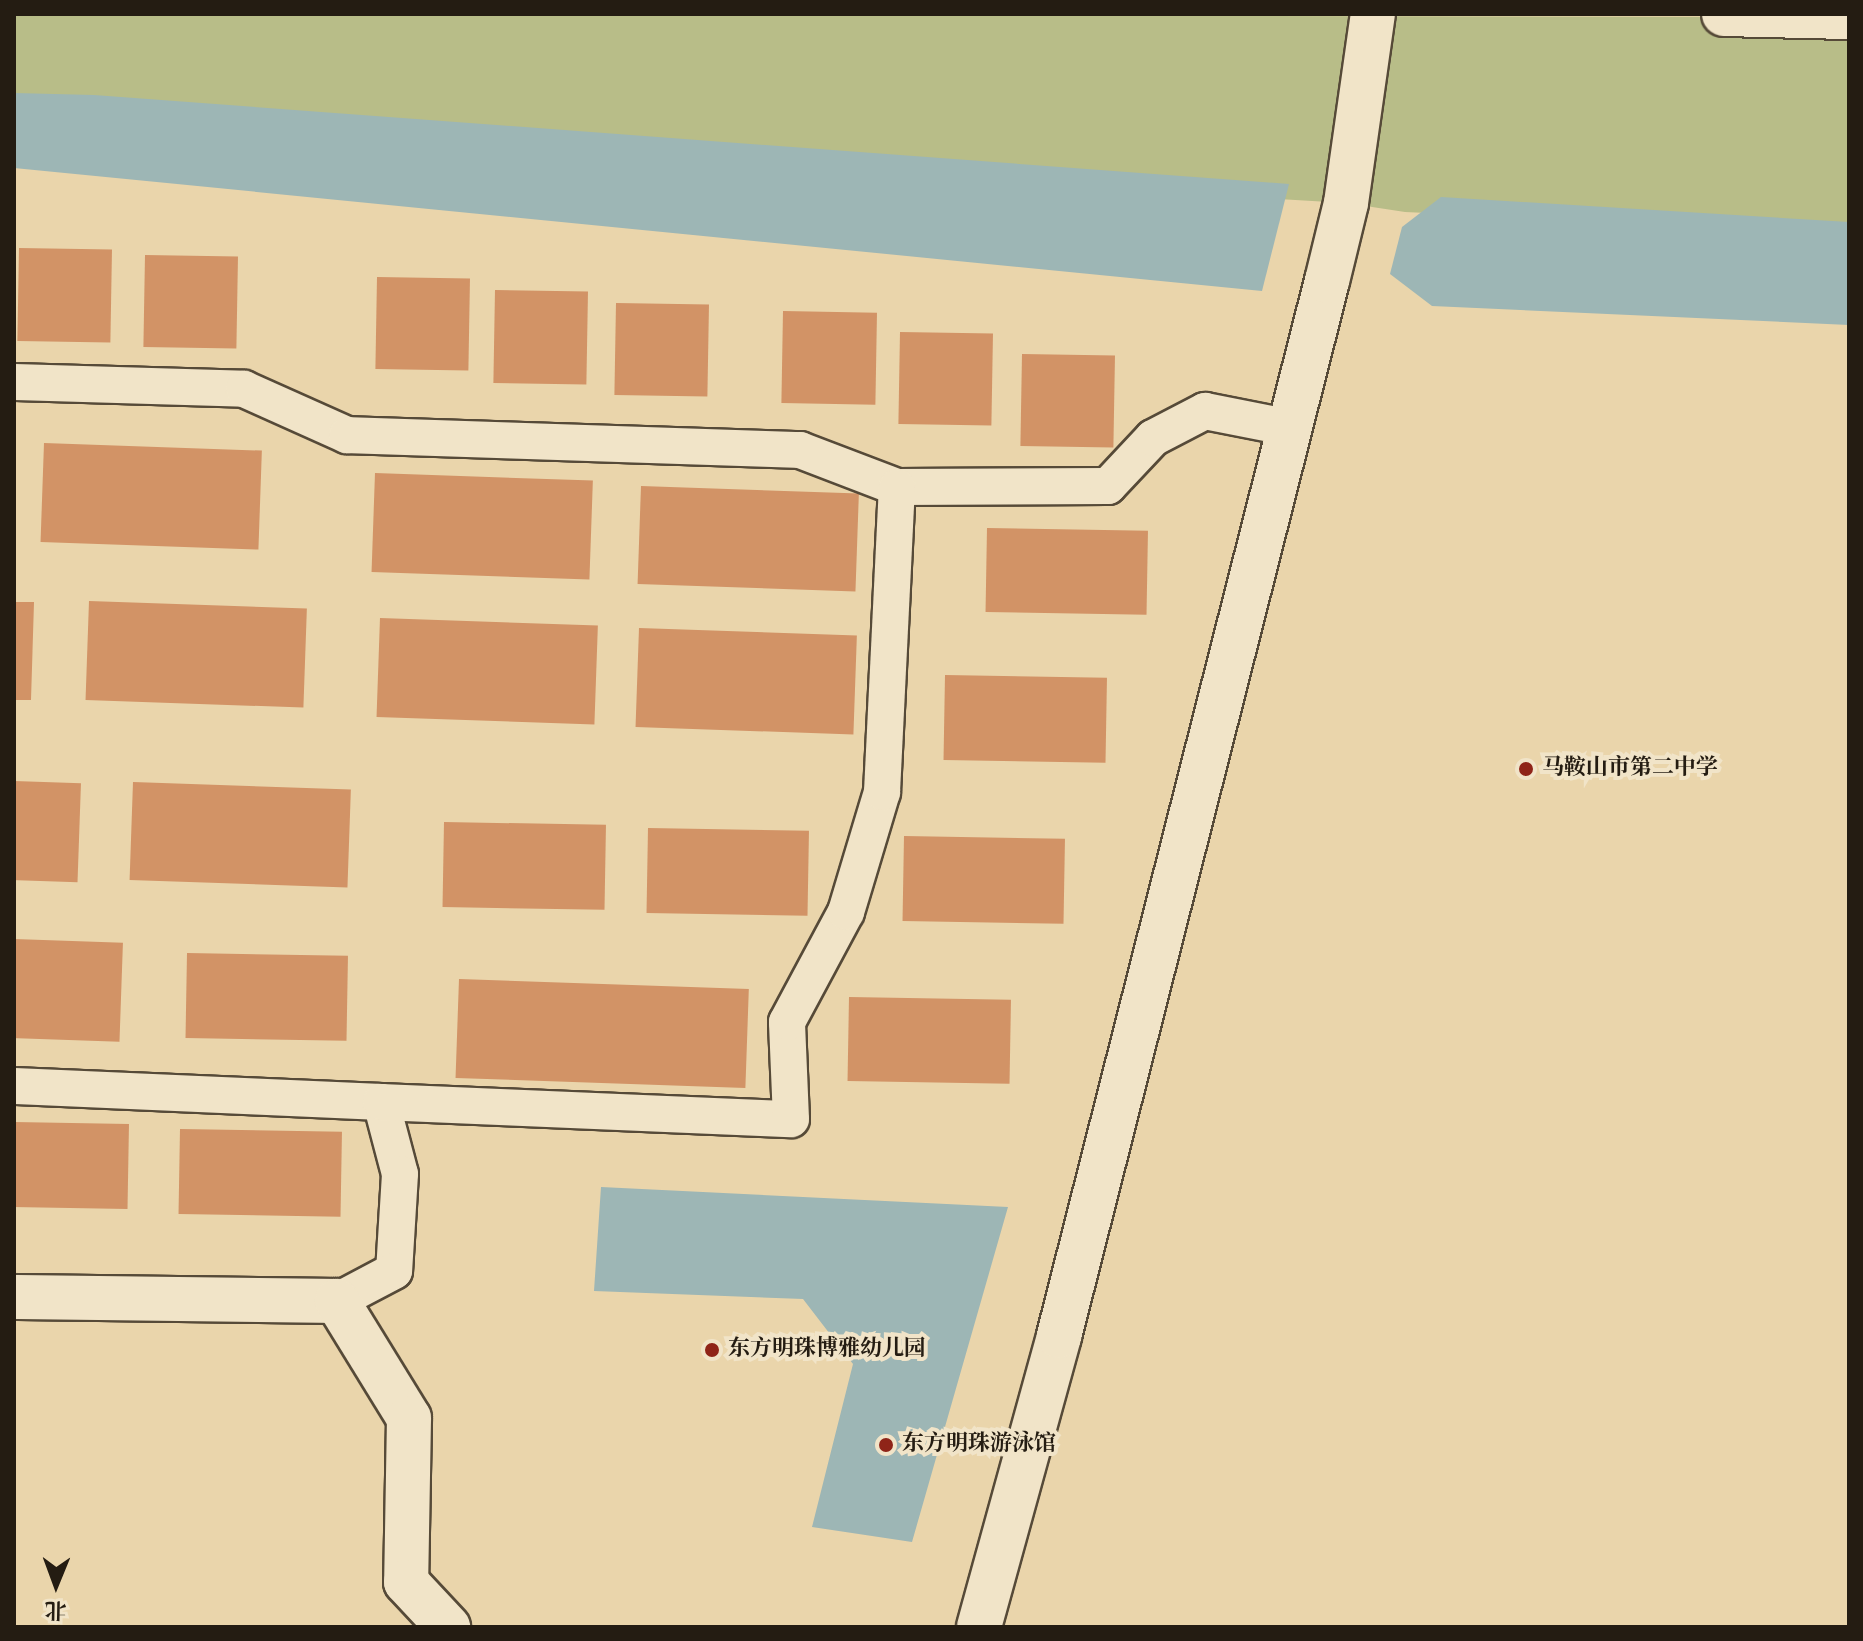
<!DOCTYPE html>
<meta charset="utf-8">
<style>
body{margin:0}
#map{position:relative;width:1863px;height:1641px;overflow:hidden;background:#ead5ab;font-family:"Old Standard TT","Noto Serif SC",serif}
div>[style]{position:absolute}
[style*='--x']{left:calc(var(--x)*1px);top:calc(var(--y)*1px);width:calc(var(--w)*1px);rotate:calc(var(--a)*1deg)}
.green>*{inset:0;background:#b8bd88}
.water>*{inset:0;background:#9db6b5}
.building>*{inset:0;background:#d29366;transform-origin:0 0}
.roads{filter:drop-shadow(2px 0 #564a38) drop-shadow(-2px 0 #564a38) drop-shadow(0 2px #564a38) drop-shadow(0 -2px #564a38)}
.street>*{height:36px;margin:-18px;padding:0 18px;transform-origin:18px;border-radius:18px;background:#f1e4c8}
.secondary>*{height:44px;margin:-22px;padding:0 22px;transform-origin:22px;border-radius:22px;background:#f1e4c8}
.dots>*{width:22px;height:22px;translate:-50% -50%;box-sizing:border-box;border:4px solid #f1e4c8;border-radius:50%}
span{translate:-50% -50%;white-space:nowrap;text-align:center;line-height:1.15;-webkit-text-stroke:8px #f1e4c8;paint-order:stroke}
.poi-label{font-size:22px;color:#241c12;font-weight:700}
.left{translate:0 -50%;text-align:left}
.frame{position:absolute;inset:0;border:16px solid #241c12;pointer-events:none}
.north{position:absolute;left:16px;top:1545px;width:80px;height:80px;-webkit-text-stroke:6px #f1e4c8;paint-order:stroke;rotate:181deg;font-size:22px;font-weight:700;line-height:32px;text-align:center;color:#241c12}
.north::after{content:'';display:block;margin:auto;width:28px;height:36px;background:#241c12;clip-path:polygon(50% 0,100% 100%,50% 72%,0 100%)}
</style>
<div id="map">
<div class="green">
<div style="clip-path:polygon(14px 14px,1849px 17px,1849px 232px,1405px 212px,1346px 203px,14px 126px)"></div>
</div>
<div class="water">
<div style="clip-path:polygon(14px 93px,94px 95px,1289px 184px,1262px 291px,14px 168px)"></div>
<div style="clip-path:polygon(1441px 197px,1849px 222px,1849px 325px,1432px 306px,1390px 274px,1402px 227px)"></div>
<div style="clip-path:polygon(601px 1187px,1008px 1207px,912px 1542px,812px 1527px,853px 1364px,803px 1299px,594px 1291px)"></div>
</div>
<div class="building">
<div style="left:19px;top:248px;width:93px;height:93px;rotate:1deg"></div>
<div style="left:145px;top:255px;width:93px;height:92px;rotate:1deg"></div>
<div style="left:377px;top:277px;width:93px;height:92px;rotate:1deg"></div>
<div style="left:495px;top:290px;width:93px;height:93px;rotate:1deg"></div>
<div style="left:616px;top:303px;width:93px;height:92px;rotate:1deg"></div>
<div style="left:783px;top:311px;width:94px;height:92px;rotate:1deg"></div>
<div style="left:900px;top:332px;width:93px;height:92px;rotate:1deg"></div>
<div style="left:1022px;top:354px;width:93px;height:92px;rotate:1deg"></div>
<div style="left:44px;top:443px;width:218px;height:99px;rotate:2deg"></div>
<div style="left:375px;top:473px;width:218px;height:99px;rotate:2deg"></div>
<div style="left:641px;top:486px;width:218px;height:98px;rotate:2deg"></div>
<div style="left:987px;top:528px;width:161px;height:84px;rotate:1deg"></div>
<div style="left:89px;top:601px;width:218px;height:99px;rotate:2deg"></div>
<div style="clip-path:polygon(14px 602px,34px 602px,31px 700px,14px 700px)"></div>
<div style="left:380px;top:618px;width:218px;height:99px;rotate:2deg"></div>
<div style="left:639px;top:628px;width:218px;height:99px;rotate:2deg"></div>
<div style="left:945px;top:675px;width:162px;height:85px;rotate:1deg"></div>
<div style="left:14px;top:781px;width:67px;height:99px;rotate:2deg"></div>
<div style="left:133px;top:782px;width:218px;height:98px;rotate:2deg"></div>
<div style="left:444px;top:822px;width:162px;height:85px;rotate:1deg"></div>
<div style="left:648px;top:828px;width:161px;height:85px;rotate:1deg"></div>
<div style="left:904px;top:836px;width:161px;height:85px;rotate:1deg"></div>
<div style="left:14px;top:939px;width:109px;height:99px;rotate:2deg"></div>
<div style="left:187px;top:953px;width:161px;height:85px;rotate:1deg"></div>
<div style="left:459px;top:979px;width:290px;height:99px;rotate:2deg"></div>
<div style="left:849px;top:997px;width:162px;height:84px;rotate:1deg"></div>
<div style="left:14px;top:1122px;width:115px;height:85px;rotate:1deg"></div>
<div style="left:180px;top:1129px;width:162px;height:85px;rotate:1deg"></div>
</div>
<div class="roads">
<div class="street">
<div style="--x:14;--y:382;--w:230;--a:1.7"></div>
<div style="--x:244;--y:389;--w:113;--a:24.1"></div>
<div style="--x:347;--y:435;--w:453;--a:1.9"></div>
<div style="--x:800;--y:450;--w:104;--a:20.9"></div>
<div style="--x:897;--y:487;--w:211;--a:-0.3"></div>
<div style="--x:1108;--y:486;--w:66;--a:-46.8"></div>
<div style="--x:1153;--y:438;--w:59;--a:-27.4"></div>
<div style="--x:1205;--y:411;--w:83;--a:11.2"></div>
<div style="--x:14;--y:1086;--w:367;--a:2.5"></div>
<div style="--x:381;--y:1102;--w:74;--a:75.2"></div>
<div style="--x:400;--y:1174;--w:97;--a:93.5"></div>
<div style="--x:394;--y:1271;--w:64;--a:152.2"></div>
<div style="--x:381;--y:1102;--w:410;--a:2.4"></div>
<div style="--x:791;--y:1119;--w:97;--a:-92.4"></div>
<div style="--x:787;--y:1022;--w:125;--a:-61.8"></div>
<div style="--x:846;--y:912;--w:125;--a:-73.3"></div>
<div style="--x:882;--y:792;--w:305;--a:-87.2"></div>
</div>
<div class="secondary">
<div style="--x:1724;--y:14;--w:125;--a:1.4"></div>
<div style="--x:14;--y:1297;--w:323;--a:0.7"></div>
<div style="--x:337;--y:1301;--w:137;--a:58.4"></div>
<div style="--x:409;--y:1418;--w:164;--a:91"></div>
<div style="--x:406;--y:1582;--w:62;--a:47"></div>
<div style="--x:979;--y:1627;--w:302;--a:-74.6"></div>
<div style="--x:1059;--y:1336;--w:1089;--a:-75.75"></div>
<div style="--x:1327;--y:281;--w:80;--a:-76.3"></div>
<div style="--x:1346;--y:203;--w:191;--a:-81.9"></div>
</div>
</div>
<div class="dots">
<div style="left:1526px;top:769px;background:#8f2418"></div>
<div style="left:712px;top:1350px;background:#8f2418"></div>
<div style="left:886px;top:1445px;background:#8f2418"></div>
</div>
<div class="poi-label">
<span class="left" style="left:1542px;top:769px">马鞍山市第二中学</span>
<span class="left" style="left:728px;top:1350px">东方明珠博雅幼儿园</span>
<span class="left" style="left:902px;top:1445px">东方明珠游泳馆</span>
</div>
<div class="frame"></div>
<div class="north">北</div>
</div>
